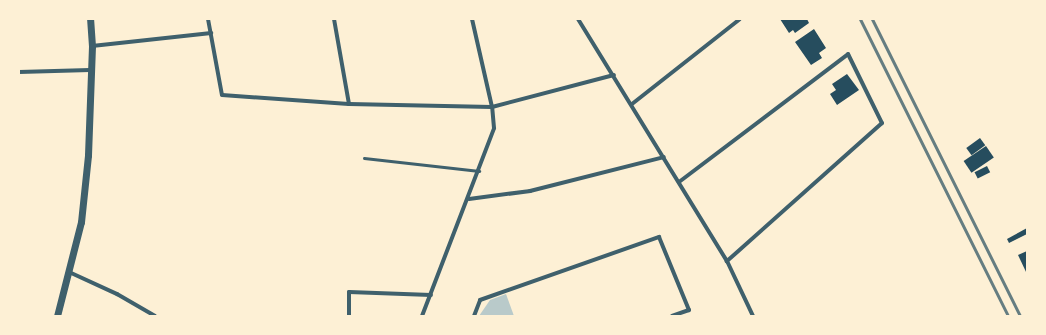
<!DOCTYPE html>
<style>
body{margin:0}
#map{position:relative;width:1046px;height:335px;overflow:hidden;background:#fdf0d5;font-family:"DejaVu Sans",sans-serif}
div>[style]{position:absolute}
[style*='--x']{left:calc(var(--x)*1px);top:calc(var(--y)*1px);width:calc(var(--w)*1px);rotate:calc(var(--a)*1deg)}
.green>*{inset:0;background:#b9caca}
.building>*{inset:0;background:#264d5e;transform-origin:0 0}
.service>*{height:3px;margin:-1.5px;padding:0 1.5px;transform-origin:1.5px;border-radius:1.5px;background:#3f606c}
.minor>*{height:4px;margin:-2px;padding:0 2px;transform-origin:2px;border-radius:2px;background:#3f606c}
.tertiary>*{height:7px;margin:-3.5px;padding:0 3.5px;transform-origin:3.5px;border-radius:3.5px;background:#3f606c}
.rail>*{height:3px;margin:-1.5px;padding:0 1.5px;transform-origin:1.5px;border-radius:1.5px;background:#657d81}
span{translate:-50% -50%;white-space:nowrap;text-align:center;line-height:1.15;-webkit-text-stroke:4px #fdf0d5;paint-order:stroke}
.frame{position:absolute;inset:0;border:20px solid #fdf0d5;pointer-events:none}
</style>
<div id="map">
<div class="green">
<div style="clip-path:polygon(506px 294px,514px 316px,479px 316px,490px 300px)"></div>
</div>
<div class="building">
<div style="clip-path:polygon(780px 19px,807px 19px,809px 23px,795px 33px,793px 30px,789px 33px)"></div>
<div style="clip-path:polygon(814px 29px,826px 48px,819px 53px,822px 58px,811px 65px,795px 42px)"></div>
<div style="clip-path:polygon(847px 74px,859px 90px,837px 105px,830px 94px,836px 90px,832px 84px)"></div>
<div style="left:980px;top:138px;width:9px;height:17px;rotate:54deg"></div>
<div style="left:986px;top:146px;width:14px;height:27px;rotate:56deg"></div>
<div style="left:987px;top:166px;width:7px;height:14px;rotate:63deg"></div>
<div style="clip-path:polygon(1027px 228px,1027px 234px,1009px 243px,1007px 239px)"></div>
<div style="clip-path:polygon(1027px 251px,1027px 274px,1018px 255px)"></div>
</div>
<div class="service">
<div style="--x:364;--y:158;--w:116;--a:6.4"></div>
</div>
<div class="minor">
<div style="--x:208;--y:19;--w:77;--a:79.6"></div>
<div style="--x:222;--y:95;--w:127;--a:4.1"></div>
<div style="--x:349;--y:104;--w:143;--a:1.2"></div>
<div style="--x:492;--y:107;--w:126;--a:-14.7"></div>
<div style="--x:334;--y:19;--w:86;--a:80"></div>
<div style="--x:578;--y:19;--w:284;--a:58.4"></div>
<div style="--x:727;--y:261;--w:61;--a:64.7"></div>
<div style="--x:92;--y:46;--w:120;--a:-6.2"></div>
<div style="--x:19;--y:72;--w:71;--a:-1.6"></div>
<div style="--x:632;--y:104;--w:137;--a:-38.2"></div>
<div style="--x:679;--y:182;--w:212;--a:-37.1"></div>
<div style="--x:848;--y:54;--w:77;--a:63.8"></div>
<div style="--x:882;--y:123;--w:208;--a:138.3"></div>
<div style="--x:469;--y:199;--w:62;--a:-7.5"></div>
<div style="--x:530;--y:191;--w:138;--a:-14.2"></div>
<div style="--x:69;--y:272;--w:53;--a:24.6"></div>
<div style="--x:117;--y:294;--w:44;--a:30.1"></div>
<div style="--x:349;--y:316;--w:24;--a:-90"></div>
<div style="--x:349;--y:292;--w:82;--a:2.1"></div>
<div style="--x:422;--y:316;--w:201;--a:-69"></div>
<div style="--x:494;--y:128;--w:21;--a:-95"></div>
<div style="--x:492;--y:107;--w:90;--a:-102.8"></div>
<div style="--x:474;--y:316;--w:17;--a:-69"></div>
<div style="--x:480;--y:300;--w:190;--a:-19.4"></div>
<div style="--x:659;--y:237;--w:79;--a:67.7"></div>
<div style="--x:689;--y:310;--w:18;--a:161"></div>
</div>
<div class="tertiary">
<div style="--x:57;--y:316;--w:97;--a:-75.7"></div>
<div style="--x:81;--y:222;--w:67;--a:-84"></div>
<div style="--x:88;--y:155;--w:109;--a:-87.9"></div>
<div style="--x:92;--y:46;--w:27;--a:-94"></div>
</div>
<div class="rail">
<div style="--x:860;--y:19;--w:332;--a:63.5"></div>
<div style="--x:872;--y:19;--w:332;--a:63.5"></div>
</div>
<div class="frame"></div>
</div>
